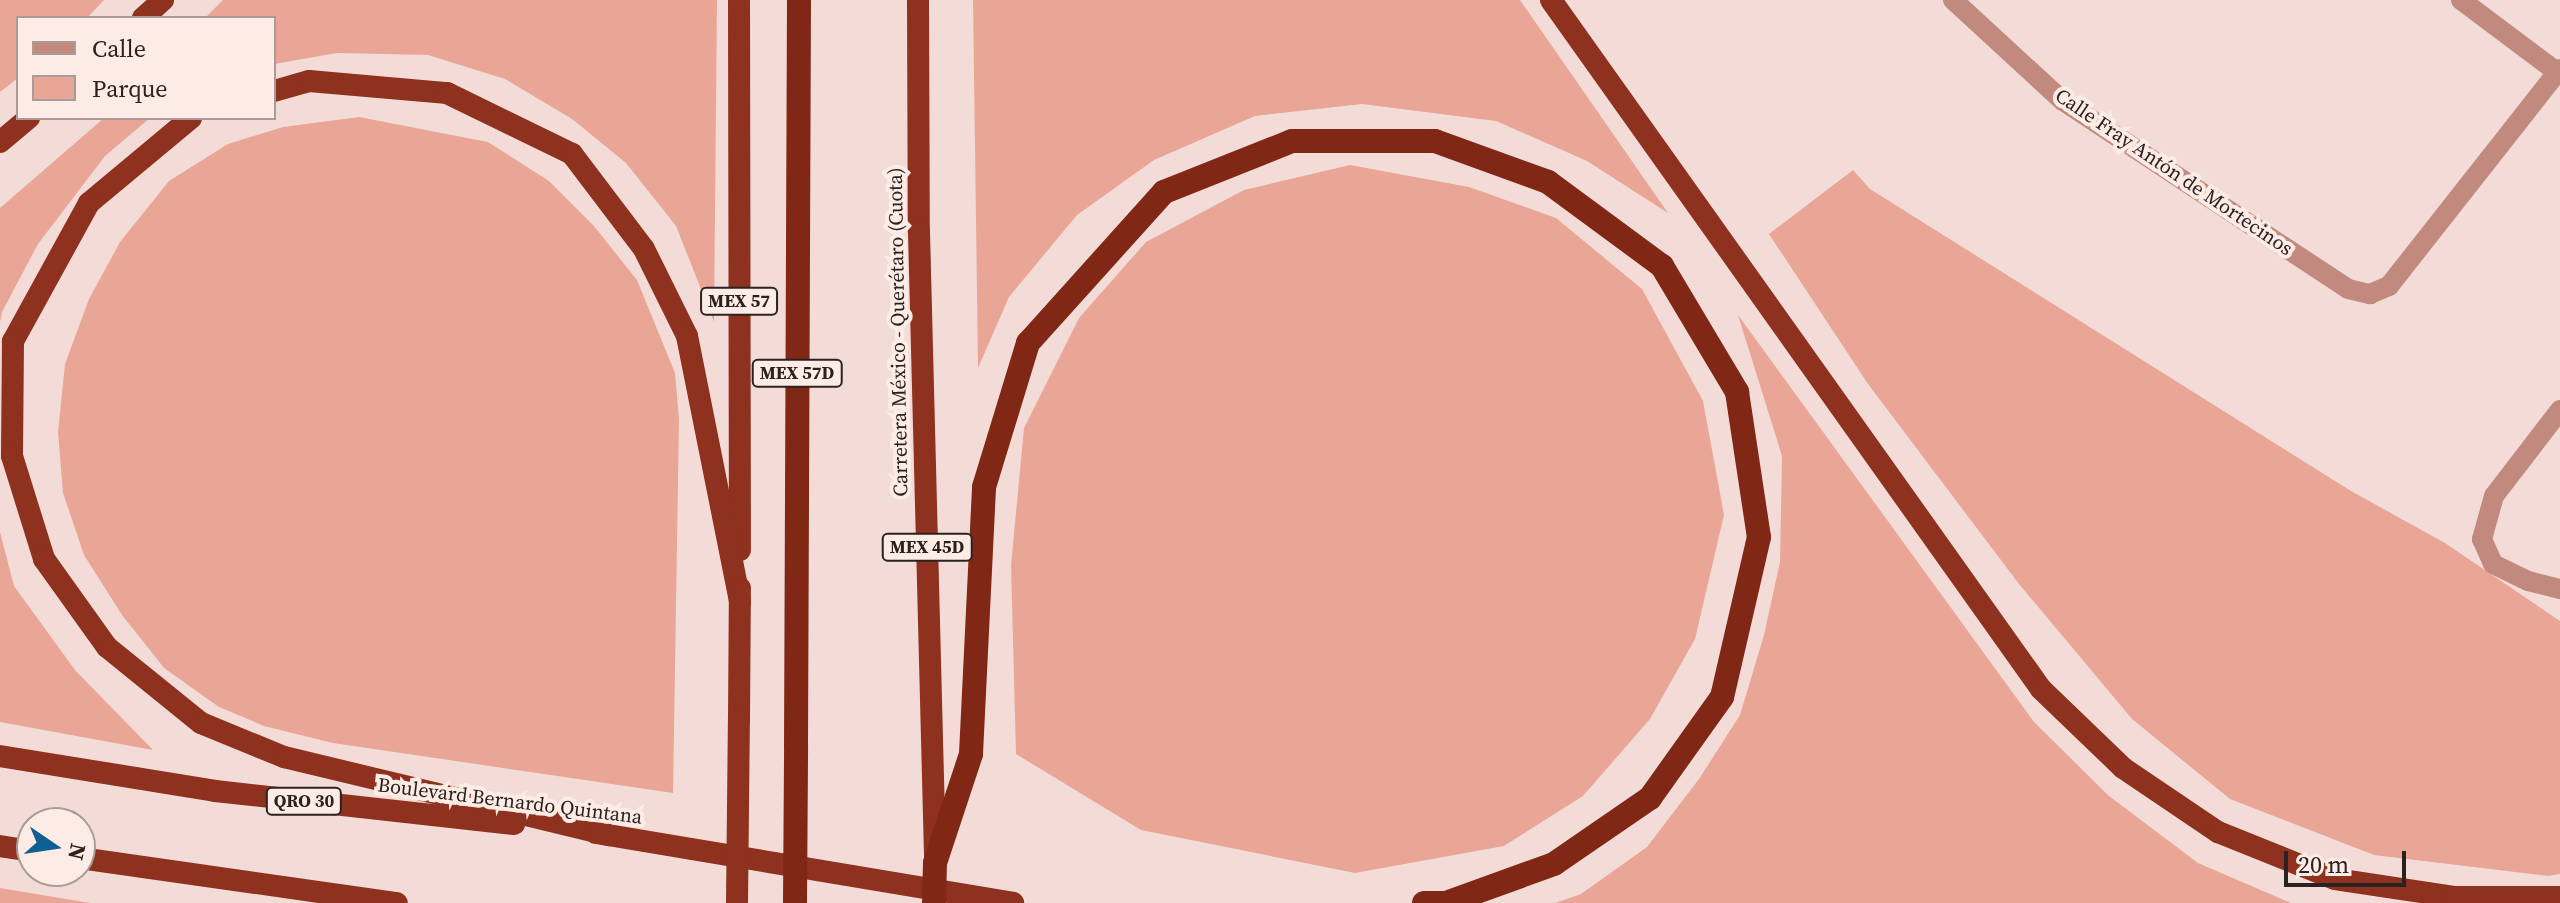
<!DOCTYPE html>
<meta charset="utf-8">
<style>
body{margin:0}
#map{position:relative;width:2560px;height:903px;overflow:hidden;background:#f3dcd7;font-family:"Source Serif 4",serif}
div>[style]{position:absolute}
[style*='--x']{left:calc(var(--x)*1px);top:calc(var(--y)*1px);width:calc(var(--w)*1px);rotate:calc(var(--a)*1deg)}
.green>*{inset:0;background:#e9a697}
.minor>*{height:20px;margin:-10px;padding:0 10px;transform-origin:10px;border-radius:10px;background:#c28a7e}
.trunk>*{height:22px;margin:-11px;padding:0 11px;transform-origin:11px;border-radius:11px;background:#8e311e}
.motorway>*{height:24px;margin:-12px;padding:0 12px;transform-origin:12px;border-radius:12px;background:#812715}
.trunk-bridge>*{height:22px;margin:-11px;padding:0 11px;transform-origin:11px;border-radius:11px;background:#8e311e}
.motorway-bridge>*{height:24px;margin:-12px;padding:0 12px;transform-origin:12px;border-radius:12px;background:#812715}
span{translate:-50% -50%;white-space:nowrap;text-align:center;line-height:1.15;-webkit-text-stroke:8px #fdebe6;paint-order:stroke}
.shield-label span{padding:2px 6px;background:#fdebe6;border:2px solid;border-radius:6px;-webkit-text-stroke-width:0}
.shield-label{font-size:18px;color:#2a2220;font-weight:700}
.street-label{font-size:20px;color:#2a2220}
.legend{position:absolute;left:16px;top:16px;width:260px;height:104px;box-sizing:border-box;background:#fdebe6;border:2px solid #a99b97;margin:0;padding:10px 14px;list-style:none;font-size:24px;color:#2a2220}
.legend li{display:flex;align-items:center;gap:16px;height:40px}
.legend b{width:40px;border:2px solid #a99b97}
.north{position:absolute;left:16px;top:807px;width:80px;height:80px;box-sizing:border-box;background:#fdebe6;border:2px solid #a99b97;border-radius:50%;rotate:103deg;font-size:22px;font-weight:700;line-height:32px;text-align:center;color:#2a2220}
.north::after{content:'';display:block;margin:auto;width:28px;height:36px;background:#0e5f92;clip-path:polygon(50% 0,100% 100%,50% 72%,0 100%)}
.scale{position:absolute;left:2284px;top:851px;width:122px;height:36px;box-sizing:border-box;border:4px solid #2a2220;border-top:0;padding-left:10px;font-size:24px;line-height:28px;white-space:nowrap;color:#2a2220;-webkit-text-stroke:6px #fdebe6;paint-order:stroke}
</style>
<div id="map">
<div class="green">
<div style="clip-path:polygon(0 0,104px 0,87px 18px,18px 18px,18px 78px,0 92px)"></div>
<div style="clip-path:polygon(223px 0,717px 0,714px 322px,676px 226px,626px 163px,572px 119px,505px 79px,428px 55px,337px 53px,274px 64px,274px 18px,205px 18px)"></div>
<div style="clip-path:polygon(973px 0,1520px 0,1668px 213px,1587px 161px,1496px 121px,1362px 104px,1255px 116px,1154px 160px,1077px 215px,1009px 297px,978px 368px)"></div>
<div style="clip-path:polygon(359px 117px,488px 142px,549px 181px,594px 226px,637px 280px,675px 373px,679px 419px,673px 793px,333px 743px,264px 726px,219px 707px,164px 668px,122px 615px,84px 555px,63px 493px,58px 432px,65px 364px,89px 299px,120px 242px,169px 181px,228px 144px,283px 127px)"></div>
<div style="clip-path:polygon(104px 118px,150px 118px,105px 156px,38px 244px,2px 312px,0 322px,0 208px)"></div>
<div style="clip-path:polygon(1350px 165px,1469px 187px,1556px 218px,1642px 289px,1703px 401px,1724px 515px,1695px 639px,1650px 719px,1583px 796px,1504px 846px,1355px 873px,1141px 830px,1016px 754px,1011px 565px,1024px 428px,1079px 318px,1146px 242px,1244px 190px)"></div>
<div style="clip-path:polygon(1853px 170px,1870px 189px,2351px 491px,2445px 543px,2560px 621px,2560px 874px,2548px 876px,2374px 855px,2230px 799px,2132px 719px,2019px 584px,1868px 384px,1769px 234px)"></div>
<div style="clip-path:polygon(1738px 315px,2034px 722px,2109px 796px,2198px 863px,2291px 903px,1555px 903px,1581px 894px,1647px 847px,1699px 779px,1740px 715px,1764px 635px,1780px 562px,1782px 456px)"></div>
<div style="clip-path:polygon(0 532px,14px 586px,75px 670px,153px 750px,0 722px)"></div>
<div style="clip-path:polygon(0 888px,90px 903px,0 903px)"></div>
</div>
<div class="minor">
<div style="--x:1953;--y:0;--w:149;--a:42.6"></div>
<div style="--x:2063;--y:101;--w:341;--a:33.4"></div>
<div style="--x:2348;--y:289;--w:23;--a:13"></div>
<div style="--x:2370;--y:294;--w:21;--a:-23"></div>
<div style="--x:2389;--y:286;--w:276;--a:-51.8"></div>
<div style="--x:2461;--y:0;--w:120;--a:36.9"></div>
<div style="--x:2560;--y:410;--w:108;--a:127.5"></div>
<div style="--x:2494;--y:496;--w:45;--a:105.6"></div>
<div style="--x:2482;--y:539;--w:27;--a:66"></div>
<div style="--x:2493;--y:564;--w:39;--a:26"></div>
<div style="--x:2528;--y:581;--w:33;--a:14"></div>
</div>
<div class="trunk">
<div style="--x:739;--y:0;--w:550;--a:89.9"></div>
<div style="--x:918;--y:0;--w:232;--a:89.8"></div>
<div style="--x:919;--y:232;--w:623;--a:88.53"></div>
<div style="--x:1551;--y:0;--w:845;--a:54.58"></div>
<div style="--x:2041;--y:689;--w:114;--a:43.9"></div>
<div style="--x:2123;--y:768;--w:115;--a:34"></div>
<div style="--x:2218;--y:832;--w:126;--a:21.9"></div>
<div style="--x:2335;--y:879;--w:120;--a:8.6"></div>
<div style="--x:2454;--y:897;--w:106;--a:0"></div>
<div style="--x:143;--y:18;--w:27;--a:-42"></div>
<div style="--x:274;--y:91;--w:36;--a:-16"></div>
<div style="--x:309;--y:81;--w:139;--a:5"></div>
<div style="--x:447;--y:93;--w:139;--a:26"></div>
<div style="--x:572;--y:154;--w:119;--a:52.8"></div>
<div style="--x:644;--y:249;--w:97;--a:63.7"></div>
<div style="--x:687;--y:336;--w:271;--a:78.7"></div>
<div style="--x:191;--y:118;--w:133;--a:140.2"></div>
<div style="--x:89;--y:203;--w:158;--a:118.8"></div>
<div style="--x:13;--y:341;--w:115;--a:90.5"></div>
<div style="--x:12;--y:456;--w:108;--a:72.7"></div>
<div style="--x:44;--y:559;--w:108;--a:54.4"></div>
<div style="--x:107;--y:647;--w:121;--a:39"></div>
<div style="--x:201;--y:723;--w:90;--a:22.3"></div>
<div style="--x:284;--y:757;--w:335;--a:13.5"></div>
<div style="--x:0;--y:142;--w:38;--a:-40"></div>
<div style="--x:739;--y:719;--w:131;--a:-89.6"></div>
<div style="--x:0;--y:756;--w:218;--a:9.2"></div>
<div style="--x:215;--y:791;--w:301;--a:6.3"></div>
<div style="--x:596;--y:833;--w:423;--a:9.5"></div>
<div style="--x:0;--y:846;--w:32;--a:9"></div>
<div style="--x:80;--y:858;--w:320;--a:8.1"></div>
</div>
<div class="motorway">
<div style="--x:796;--y:746;--w:746;--a:-89.77"></div>
<div style="--x:935;--y:863;--w:115;--a:-71.7"></div>
<div style="--x:971;--y:754;--w:267;--a:-87.2"></div>
<div style="--x:984;--y:487;--w:151;--a:-73"></div>
<div style="--x:1028;--y:343;--w:203;--a:-48"></div>
<div style="--x:1164;--y:192;--w:138;--a:-21.7"></div>
<div style="--x:1292;--y:141;--w:143;--a:0"></div>
<div style="--x:1435;--y:141;--w:120;--a:19.9"></div>
<div style="--x:1548;--y:182;--w:142;--a:36.4"></div>
<div style="--x:1662;--y:266;--w:147;--a:59.2"></div>
<div style="--x:1737;--y:392;--w:147;--a:81.4"></div>
<div style="--x:1759;--y:537;--w:164;--a:103"></div>
<div style="--x:1722;--y:697;--w:124;--a:125.5"></div>
<div style="--x:1650;--y:798;--w:116;--a:145.5"></div>
<div style="--x:1554;--y:864;--w:115;--a:160.1"></div>
<div style="--x:1446;--y:903;--w:22;--a:180"></div>
</div>
<div class="trunk-bridge">
<div style="--x:737;--y:903;--w:184;--a:-89.4"></div>
</div>
<div class="motorway-bridge">
<div style="--x:795;--y:903;--w:157;--a:-89.6"></div>
<div style="--x:934;--y:903;--w:40;--a:-88.6"></div>
</div>
<div class="shield-label">
<span style="left:739px;top:301px">MEX 57</span>
<span style="left:797px;top:373px">MEX 57D</span>
<span style="left:927px;top:547px">MEX 45D</span>
<span style="left:304px;top:801px">QRO 30</span>
</div>
<div class="street-label">
<span style="left:2174px;top:172px;rotate:34deg">Calle Fray Antón de Mortecinos</span>
<span style="left:898px;top:332px;rotate:-91deg">Carretera México - Querétaro (Cuota)</span>
<span style="left:510px;top:801px;rotate:7deg">Boulevard Bernardo Quintana</span>
</div>
<ul class="legend">
<li><b style="height:10px;background:#c28a7e"></b>Calle</li>
<li><b style="height:22px;background:#e9a697"></b>Parque</li>
</ul>
<div class="north">N</div>
<div class="scale">20 m</div>
</div>
